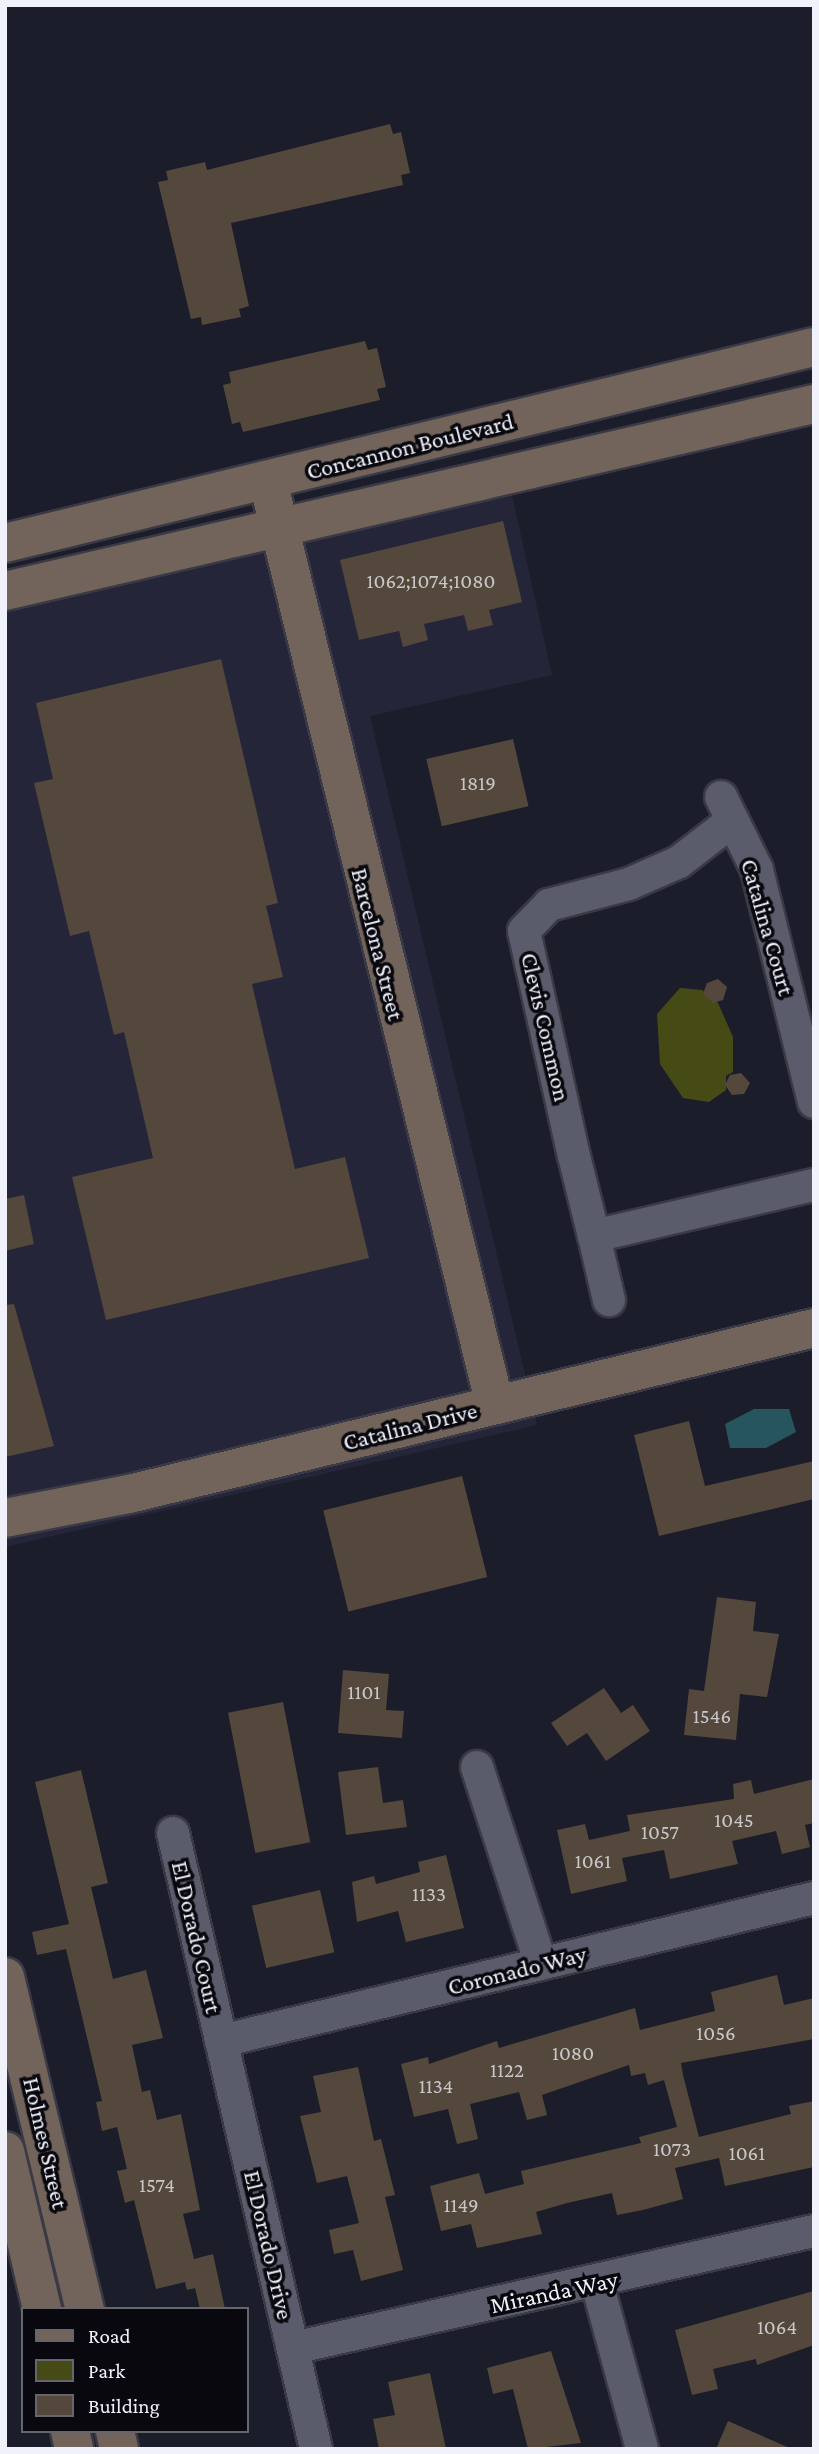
<!DOCTYPE html>
<style>
body{margin:0}
#map{position:relative;width:819px;height:2454px;overflow:hidden;background:#1c1d2a;font-family:"Crimson Pro",serif}
div>[style]{position:absolute}
[style*='--x']{left:calc(var(--x)*1px);top:calc(var(--y)*1px);width:calc(var(--w)*1px);rotate:calc(var(--a)*1deg)}
.built>*{inset:0;background:#242538}
.green>*{inset:0;background:#464b16}
.water>*{inset:0;background:#27555d}
.building>*{inset:0;background:#53483b;transform-origin:0 0}
.roads{filter:drop-shadow(2px 0 #3a3a46) drop-shadow(-2px 0 #3a3a46) drop-shadow(0 2px #3a3a46) drop-shadow(0 -2px #3a3a46)}
.street>*{height:32px;margin:-16px;padding:0 16px;transform-origin:16px;border-radius:16px;background:#5a5b6b}
.secondary>*{height:38px;margin:-19px;padding:0 19px;transform-origin:19px;border-radius:19px;background:#72645b}
span{translate:-50% -50%;white-space:nowrap;text-align:center;line-height:1.15;-webkit-text-stroke:7px #08080e;paint-order:stroke}
.number-label{font-size:21px;color:#c9c7ca}
.number-label span{-webkit-text-stroke-width:0}
.street-label{font-size:24px;color:#f0f1fa}
.frame{position:absolute;inset:0;border:7px solid #f0f1fa;pointer-events:none}
.legend{position:absolute;left:21px;top:2307px;width:228px;height:126px;box-sizing:border-box;background:#08080e;border:2px solid #65656c;margin:0;padding:9px 12px;list-style:none;font-size:21px;color:#f0f1fa}
.legend li{display:flex;align-items:center;gap:14px;height:35px}
.legend b{width:35px;border:2px solid #65656c}
</style>
<div id="map">
<div class="built">
<div style="clip-path:polygon(510px 486px,552px 675px,370px 716px,537px 1425px,5px 1547px,5px 604px)"></div>
</div>
<div class="green">
<div style="clip-path:polygon(680px 988px,702px 990px,718px 1003px,733px 1037px,733px 1072px,726px 1076px,726px 1090px,709px 1102px,683px 1098px,660px 1064px,657px 1014px)"></div>
</div>
<div class="water">
<div style="clip-path:polygon(754px 1409px,789px 1409px,796px 1432px,766px 1448px,730px 1448px,725px 1424px)"></div>
</div>
<div class="building">
<div style="clip-path:polygon(390px 124px,393px 134px,401px 132px,410px 173px,401px 175px,403px 185px,231px 223px,249px 306px,239px 309px,241px 317px,202px 325px,201px 317px,191px 319px,158px 182px,168px 180px,166px 171px,205px 162px,207px 170px)"></div>
<div style="clip-path:polygon(365px 341px,368px 350px,377px 348px,386px 387px,377px 389px,380px 400px,243px 432px,240px 422px,232px 424px,223px 385px,231px 383px,229px 372px)"></div>
<div style="clip-path:polygon(503px 521px,522px 602px,489px 610px,493px 625px,468px 631px,464px 615px,424px 624px,428px 640px,403px 647px,399px 631px,359px 640px,340px 560px)"></div>
<div style="clip-path:polygon(221px 659px,278px 903px,266px 906px,283px 977px,252px 984px,295px 1169px,345px 1157px,369px 1258px,106px 1320px,72px 1177px,153px 1158px,124px 1032px,114px 1035px,89px 931px,70px 936px,34px 783px,53px 779px,36px 703px)"></div>
<div style="left:513px;top:739px;width:69px;height:89px;rotate:77deg"></div>
<div style="clip-path:polygon(718px 979px,727px 987px,723px 1000px,713px 1003px,703px 994px,707px 983px)"></div>
<div style="clip-path:polygon(741px 1073px,750px 1083px,744px 1094px,732px 1095px,725px 1085px,730px 1075px)"></div>
<div style="clip-path:polygon(24px 1195px,34px 1244px,5px 1251px,5px 1199px)"></div>
<div style="clip-path:polygon(14px 1304px,54px 1446px,5px 1457px,5px 1305px)"></div>
<div style="clip-path:polygon(689px 1421px,705px 1486px,814px 1461px,814px 1499px,659px 1536px,634px 1435px)"></div>
<div style="left:462px;top:1476px;width:104px;height:143px;rotate:76deg"></div>
<div style="clip-path:polygon(717px 1597px,756px 1602px,753px 1631px,779px 1634px,767px 1697px,740px 1694px,736px 1740px,684px 1735px,689px 1689px,704px 1691px)"></div>
<div style="clip-path:polygon(343px 1670px,389px 1674px,386px 1710px,404px 1711px,402px 1738px,338px 1733px)"></div>
<div style="clip-path:polygon(604px 1688px,621px 1713px,633px 1705px,650px 1731px,606px 1761px,587px 1733px,567px 1746px,551px 1723px)"></div>
<div style="left:283px;top:1702px;width:143px;height:56px;rotate:79deg"></div>
<div style="clip-path:polygon(378px 1767px,383px 1803px,403px 1800px,407px 1827px,346px 1835px,338px 1772px)"></div>
<div style="clip-path:polygon(81px 1770px,108px 1883px,91px 1887px,113px 1979px,146px 1970px,163px 2038px,132px 2045px,142px 2092px,150px 2090px,157px 2120px,181px 2114px,200px 2210px,183px 2214px,194px 2259px,213px 2254px,225px 2309px,200px 2309px,195px 2288px,187px 2290px,185px 2282px,156px 2289px,134px 2200px,125px 2203px,117px 2171px,127px 2169px,117px 2127px,102px 2131px,96px 2102px,102px 2101px,66px 1949px,37px 1955px,32px 1932px,69px 1924px,35px 1782px)"></div>
<div style="clip-path:polygon(814px 1779px,814px 1823px,805px 1825px,810px 1847px,782px 1854px,776px 1831px,732px 1841px,738px 1864px,670px 1879px,664px 1850px,622px 1858px,627px 1881px,571px 1894px,557px 1830px,585px 1824px,589px 1840px,630px 1831px,627px 1815px,734px 1799px,733px 1784px,751px 1780px,754px 1794px)"></div>
<div style="clip-path:polygon(446px 1855px,464px 1928px,406px 1942px,398px 1911px,357px 1922px,352px 1882px,374px 1876px,376px 1884px,420px 1872px,418px 1862px)"></div>
<div style="left:320px;top:1890px;width:64px;height:70px;rotate:77deg"></div>
<div style="clip-path:polygon(777px 1975px,784px 2005px,814px 1998px,814px 2039px,681px 2063px,683px 2075px,699px 2137px,791px 2114px,789px 2106px,814px 2101px,814px 2167px,725px 2186px,719px 2158px,675px 2168px,683px 2199px,643px 2210px,617px 2215px,612px 2193px,567px 2203px,536px 2212px,542px 2234px,477px 2248px,471px 2224px,441px 2231px,430px 2186px,479px 2173px,485px 2194px,524px 2184px,521px 2171px,641px 2143px,639px 2137px,677px 2127px,664px 2080px,648px 2085px,645px 2073px,631px 2076px,629px 2065px,542px 2095px,547px 2115px,527px 2120px,519px 2092px,470px 2104px,478px 2139px,457px 2144px,448px 2109px,414px 2117px,401px 2064px,428px 2057px,429px 2064px,497px 2041px,499px 2048px,635px 2008px,640px 2030px,715px 2011px,711px 1992px)"></div>
<div style="clip-path:polygon(358px 2067px,374px 2141px,381px 2139px,395px 2195px,385px 2197px,403px 2270px,361px 2281px,353px 2250px,334px 2254px,329px 2230px,359px 2223px,347px 2176px,317px 2183px,300px 2116px,321px 2112px,313px 2076px)"></div>
<div style="clip-path:polygon(814px 2291px,814px 2345px,757px 2365px,756px 2359px,713px 2369px,718px 2389px,692px 2395px,675px 2330px)"></div>
<div style="clip-path:polygon(551px 2351px,581px 2443px,528px 2449px,513px 2389px,493px 2394px,487px 2368px)"></div>
<div style="clip-path:polygon(430px 2373px,446px 2449px,379px 2449px,373px 2419px,395px 2415px,388px 2382px)"></div>
<div style="clip-path:polygon(728px 2421px,792px 2449px,716px 2449px)"></div>
</div>
<div class="roads">
<div class="street">
<div style="--x:721;--y:797;--w:81;--a:63.7"></div>
<div style="--x:757;--y:870;--w:239;--a:76.2"></div>
<div style="--x:732;--y:821;--w:67;--a:142.3"></div>
<div style="--x:679;--y:862;--w:55;--a:156.3"></div>
<div style="--x:629;--y:884;--w:83;--a:165.3"></div>
<div style="--x:549;--y:905;--w:36;--a:134"></div>
<div style="--x:524;--y:931;--w:230;--a:77.5"></div>
<div style="--x:574;--y:1156;--w:82;--a:76"></div>
<div style="--x:594;--y:1236;--w:226;--a:-13.1"></div>
<div style="--x:594;--y:1236;--w:66;--a:76.8"></div>
<div style="--x:477;--y:1767;--w:207;--a:72"></div>
<div style="--x:173;--y:1833;--w:632;--a:76.93"></div>
<div style="--x:221;--y:2041;--w:610;--a:-13.56"></div>
<div style="--x:597;--y:2283;--w:172;--a:74.8"></div>
<div style="--x:293;--y:2348;--w:534;--a:-12.66"></div>
</div>
<div class="secondary">
<div style="--x:268;--y:481;--w:951;--a:76.2"></div>
<div style="--x:5;--y:543;--w:832;--a:-13.62"></div>
<div style="--x:5;--y:591;--w:830;--a:-13.02"></div>
<div style="--x:5;--y:1518;--w:126;--a:-11"></div>
<div style="--x:129;--y:1494;--w:705;--a:-13.62"></div>
<div style="--x:5;--y:1977;--w:342;--a:76.5"></div>
<div style="--x:5;--y:2151;--w:162;--a:76.8"></div>
<div style="--x:70;--y:2431;--w:18;--a:77"></div>
<div style="--x:115;--y:2431;--w:18;--a:77"></div>
</div>
</div>
<div class="number-label">
<span style="left:431px;top:581px">1062;1074;1080</span>
<span style="left:478px;top:783px">1819</span>
<span style="left:364px;top:1692px">1101</span>
<span style="left:712px;top:1716px">1546</span>
<span style="left:734px;top:1820px">1045</span>
<span style="left:660px;top:1832px">1057</span>
<span style="left:593px;top:1861px">1061</span>
<span style="left:429px;top:1894px">1133</span>
<span style="left:716px;top:2033px">1056</span>
<span style="left:573px;top:2053px">1080</span>
<span style="left:507px;top:2070px">1122</span>
<span style="left:436px;top:2086px">1134</span>
<span style="left:672px;top:2149px">1073</span>
<span style="left:747px;top:2153px">1061</span>
<span style="left:157px;top:2185px">1574</span>
<span style="left:461px;top:2205px">1149</span>
<span style="left:777px;top:2327px">1064</span>
</div>
<div class="street-label">
<span style="left:410px;top:446px;rotate:-14deg">Concannon Boulevard</span>
<span style="left:768px;top:927px;rotate:74deg">Catalina Court</span>
<span style="left:378px;top:944px;rotate:76deg">Barcelona Street</span>
<span style="left:546px;top:1027px;rotate:77deg">Clevis Common</span>
<span style="left:410px;top:1426px;rotate:-14deg">Catalina Drive</span>
<span style="left:197px;top:1937px;rotate:77deg">El Dorado Court</span>
<span style="left:517px;top:1970px;rotate:-14deg">Coronado Way</span>
<span style="left:46px;top:2143px;rotate:77deg">Holmes Street</span>
<span style="left:269px;top:2245px;rotate:77deg">El Dorado Drive</span>
<span style="left:554px;top:2292px;rotate:-12deg">Miranda Way</span>
</div>
<div class="frame"></div>
<ul class="legend">
<li><b style="height:9px;background:#72645b"></b>Road</li>
<li><b style="height:19px;background:#464b16"></b>Park</li>
<li><b style="height:19px;background:#53483b"></b>Building</li>
</ul>
</div>
